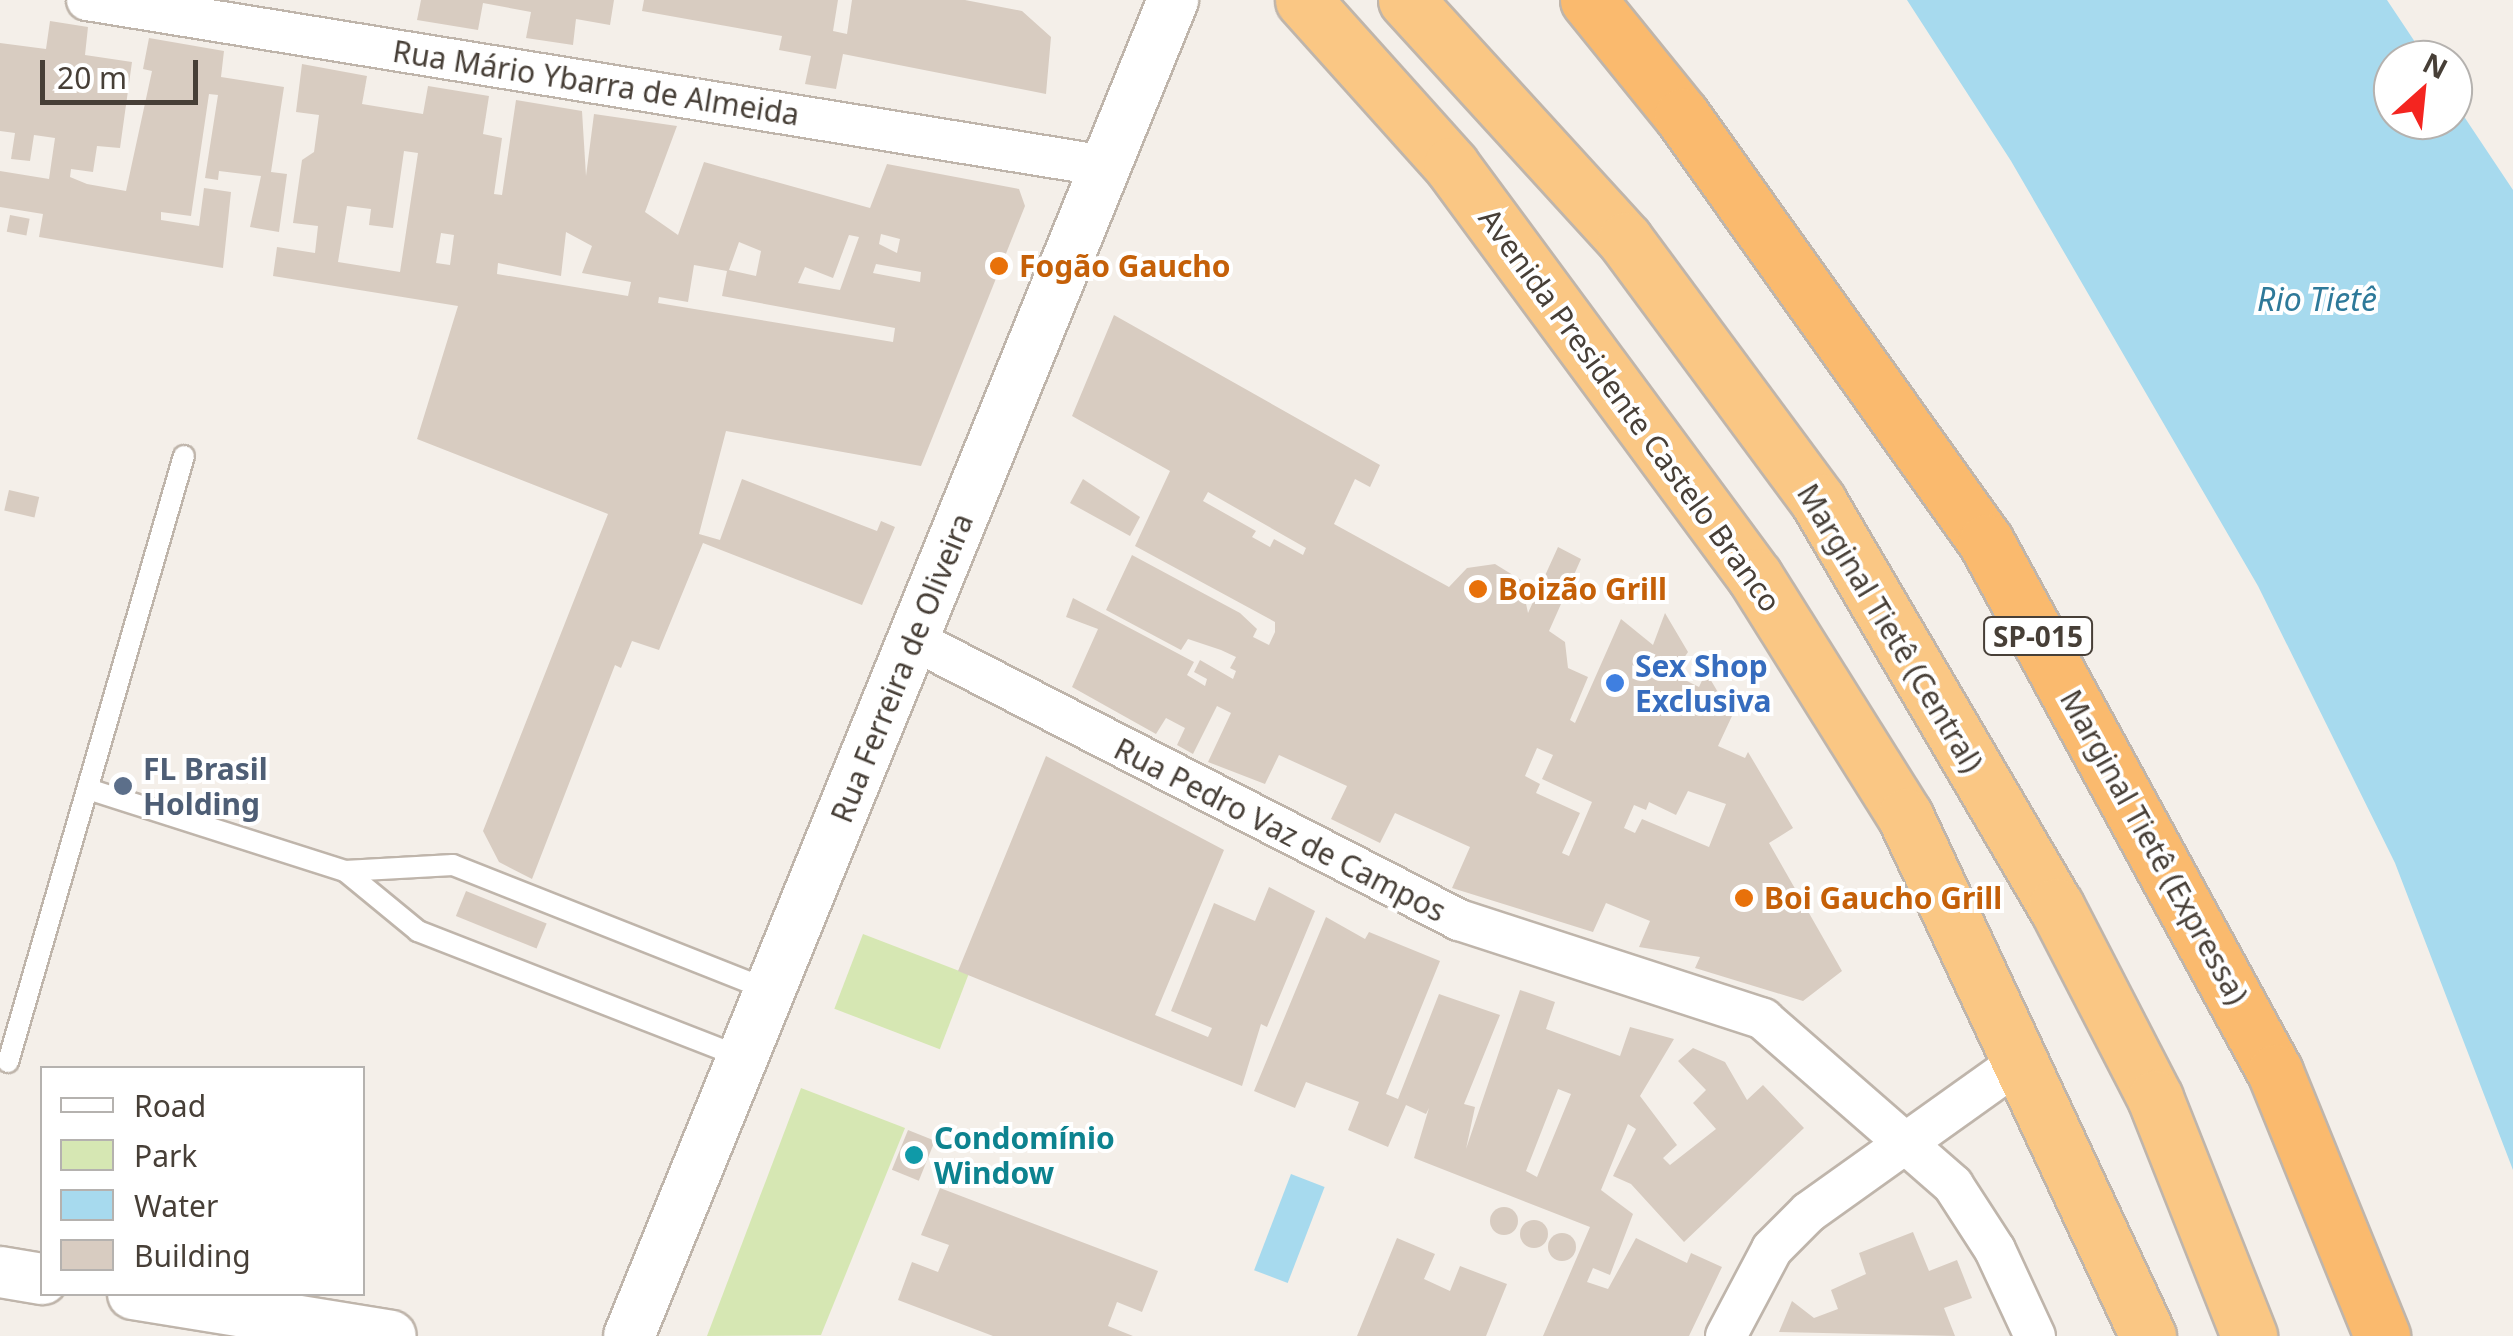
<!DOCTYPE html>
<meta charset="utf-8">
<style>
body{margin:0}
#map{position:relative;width:2513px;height:1336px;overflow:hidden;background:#f4efe9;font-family:"Noto Sans",sans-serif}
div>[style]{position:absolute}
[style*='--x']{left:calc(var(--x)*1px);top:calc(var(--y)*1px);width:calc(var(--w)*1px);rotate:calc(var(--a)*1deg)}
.green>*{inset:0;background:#d6e7b3;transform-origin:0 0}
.water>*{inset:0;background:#a7daee;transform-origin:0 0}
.building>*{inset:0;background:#d8ccc1;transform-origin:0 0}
.round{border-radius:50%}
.roads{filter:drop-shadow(2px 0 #bfb5ab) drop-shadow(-2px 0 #bfb5ab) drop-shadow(0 2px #bfb5ab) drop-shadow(0 -2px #bfb5ab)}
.service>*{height:20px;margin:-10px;padding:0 10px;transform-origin:10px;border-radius:10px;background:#fff}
.minor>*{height:40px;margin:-20px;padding:0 20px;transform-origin:20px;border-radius:20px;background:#fff}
.tertiary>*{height:50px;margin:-25px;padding:0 25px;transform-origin:25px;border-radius:25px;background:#fff}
.trunk>*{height:55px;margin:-27.5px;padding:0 27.5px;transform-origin:27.5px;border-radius:27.5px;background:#fac784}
.motorway>*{height:55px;margin:-27.5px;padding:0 27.5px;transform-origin:27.5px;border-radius:27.5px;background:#faba6e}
.dots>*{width:28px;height:28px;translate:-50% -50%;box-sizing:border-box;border:5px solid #fff;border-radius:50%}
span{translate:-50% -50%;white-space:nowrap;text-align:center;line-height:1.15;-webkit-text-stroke:8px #fff;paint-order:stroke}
.shield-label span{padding:2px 8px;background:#fff;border:2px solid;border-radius:8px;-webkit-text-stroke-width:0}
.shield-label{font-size:28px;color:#473f37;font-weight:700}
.street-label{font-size:30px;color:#473f37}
.food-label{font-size:30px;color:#c56008;font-weight:700}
.left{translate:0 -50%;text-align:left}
.shop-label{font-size:30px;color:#366cbe;font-weight:700}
.service-label{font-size:30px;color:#4e5e75;font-weight:700}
.culture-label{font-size:30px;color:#0d838f;font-weight:700}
.water-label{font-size:32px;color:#2e7999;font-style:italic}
.legend{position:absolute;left:40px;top:1066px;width:325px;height:230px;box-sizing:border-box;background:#fff;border:2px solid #b5b2af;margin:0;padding:12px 18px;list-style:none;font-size:30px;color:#473f37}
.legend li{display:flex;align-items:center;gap:20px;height:50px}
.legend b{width:50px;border:2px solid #b5b2af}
.north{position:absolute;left:2373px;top:40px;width:100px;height:100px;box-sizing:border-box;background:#fff;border:2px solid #b5b2af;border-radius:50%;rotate:27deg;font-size:28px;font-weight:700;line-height:40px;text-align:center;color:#473f37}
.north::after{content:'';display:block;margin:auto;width:35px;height:45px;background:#f42520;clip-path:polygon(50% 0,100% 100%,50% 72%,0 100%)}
.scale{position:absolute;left:40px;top:60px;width:158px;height:45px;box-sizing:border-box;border:5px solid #473f37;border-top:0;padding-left:12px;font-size:30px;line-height:35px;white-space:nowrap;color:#473f37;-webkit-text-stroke:8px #fff;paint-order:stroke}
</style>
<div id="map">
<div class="green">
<div style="left:863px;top:934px;width:113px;height:80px;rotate:21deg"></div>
<div style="clip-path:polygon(801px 1088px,905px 1128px,821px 1335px,707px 1336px)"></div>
</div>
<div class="water">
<div style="clip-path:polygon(1907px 0,2387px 0,2427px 60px,2393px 60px,2393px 120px,2453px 120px,2453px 100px,2513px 190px,2513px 1170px,2395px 863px,2258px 586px,2011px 161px)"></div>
<div style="left:1291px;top:1174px;width:36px;height:103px;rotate:21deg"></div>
</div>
<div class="building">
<div style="clip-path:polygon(421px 0,614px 0,610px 25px,576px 19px,573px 45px,526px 38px,531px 12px,483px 3px,478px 30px,417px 20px)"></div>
<div style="clip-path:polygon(644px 0,838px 0,833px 31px,847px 34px,852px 0,965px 0,1022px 11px,1051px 37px,1046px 94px,843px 54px,836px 89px,805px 84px,811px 56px,779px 50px,782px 36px,642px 11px)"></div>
<div style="clip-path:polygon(50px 21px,88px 27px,85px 55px,132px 62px,120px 148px,97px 146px,93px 172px,71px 169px,70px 177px,87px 184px,126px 191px,152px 71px,143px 69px,149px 38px,224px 51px,221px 77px,284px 87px,271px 172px,287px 174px,279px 232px,250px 227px,261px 176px,219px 171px,218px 180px,205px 178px,218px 95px,209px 94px,191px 216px,161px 212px,161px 220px,199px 226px,204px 188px,231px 192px,223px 268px,39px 237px,43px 214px,0 207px,0 171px,49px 179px,55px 138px,34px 135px,30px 161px,11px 159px,15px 133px,0 131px,0 43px,46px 49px)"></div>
<div style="clip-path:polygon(evenodd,302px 64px,367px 76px,362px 104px,423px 114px,428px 86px,489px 96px,483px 134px,502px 138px,494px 194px,502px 195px,516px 100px,582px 111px,586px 176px,594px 114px,677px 126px,645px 212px,678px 235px,704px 162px,870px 208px,887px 164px,1019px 189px,1025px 206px,921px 466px,726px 431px,699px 534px,720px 540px,742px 479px,877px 531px,881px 521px,895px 527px,862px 605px,703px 543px,659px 650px,632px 641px,621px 668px,615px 665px,532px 879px,499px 862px,483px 831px,608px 514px,417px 439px,458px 306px,273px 276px,277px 247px,315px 253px,318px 226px,293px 223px,302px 160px,314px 152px,319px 115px,296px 112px,302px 64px,404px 151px,418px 153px,400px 272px,338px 262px,347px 206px,371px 209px,369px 225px,393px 228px,404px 151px,302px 64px,566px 232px,592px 246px,582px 273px,631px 282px,628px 296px,497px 274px,498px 263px,561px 276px,566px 232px,302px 64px,441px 233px,454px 235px,450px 265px,436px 263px,441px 233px,302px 64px,881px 234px,900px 239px,897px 253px,879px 244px,881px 234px,302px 64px,849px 235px,859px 237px,840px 290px,798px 283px,805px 267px,833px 278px,849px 235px,302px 64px,739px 242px,761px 251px,756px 276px,729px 270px,739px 242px,302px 64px,876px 264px,921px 272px,920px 282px,873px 273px,876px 264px,302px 64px,694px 265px,727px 271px,722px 296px,895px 328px,893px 342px,658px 303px,659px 297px,688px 302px,694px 265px)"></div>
<div style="left:10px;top:215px;width:20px;height:17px;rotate:11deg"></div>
<div style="clip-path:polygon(evenodd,1114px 315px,1380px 465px,1370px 487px,1355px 479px,1334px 524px,1449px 587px,1467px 568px,1495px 564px,1521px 580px,1528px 613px,1558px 547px,1581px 559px,1549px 631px,1565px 642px,1568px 668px,1588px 677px,1570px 720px,1575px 723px,1621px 619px,1653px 645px,1665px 613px,1688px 652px,1673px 674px,1699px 687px,1706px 672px,1732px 716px,1718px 746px,1745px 758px,1748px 752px,1793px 828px,1769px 843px,1842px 971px,1803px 1001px,1695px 968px,1700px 957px,1639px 947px,1650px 921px,1606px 903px,1593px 932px,1452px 888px,1470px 847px,1395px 813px,1380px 843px,1331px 819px,1347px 786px,1279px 755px,1265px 784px,1208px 762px,1231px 713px,1217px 706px,1193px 754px,1177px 745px,1185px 728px,1166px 718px,1156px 734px,1072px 687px,1098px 629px,1066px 617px,1073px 598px,1194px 662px,1187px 675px,1205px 686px,1207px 679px,1194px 672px,1200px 660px,1233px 679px,1236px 671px,1230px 668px,1236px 657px,1221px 650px,1188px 639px,1181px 650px,1106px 610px,1132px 555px,1240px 613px,1257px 629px,1253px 637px,1269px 645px,1275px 632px,1275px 622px,1135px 546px,1170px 471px,1072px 416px,1114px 315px,1208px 492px,1306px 548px,1303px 555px,1274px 539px,1270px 547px,1252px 537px,1256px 531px,1203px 501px,1208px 492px,1114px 315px,1537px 748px,1553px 755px,1542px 779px,1592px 802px,1569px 856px,1562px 853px,1580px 813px,1536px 793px,1540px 784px,1525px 776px,1537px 748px,1114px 315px,1688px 791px,1726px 804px,1709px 847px,1642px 819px,1635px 833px,1624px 828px,1634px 805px,1646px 810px,1649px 802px,1676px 815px,1688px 791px)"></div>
<div style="clip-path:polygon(1083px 479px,1140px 517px,1130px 536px,1070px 503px)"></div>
<div style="left:9px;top:490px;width:31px;height:21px;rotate:13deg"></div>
<div style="clip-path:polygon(1046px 756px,1224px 850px,1155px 1015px,1208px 1037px,1212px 1028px,1171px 1011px,1214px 903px,1255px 921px,1269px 887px,1315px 911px,1267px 1027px,1261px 1024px,1242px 1086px,958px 971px)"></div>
<div style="left:466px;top:891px;width:87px;height:27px;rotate:22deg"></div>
<div style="clip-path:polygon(evenodd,1326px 917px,1365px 939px,1369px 932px,1440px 961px,1386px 1094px,1398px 1099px,1439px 994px,1500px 1015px,1464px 1104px,1475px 1107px,1466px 1149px,1520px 990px,1555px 1002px,1546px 1029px,1620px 1056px,1630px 1027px,1674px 1039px,1640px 1096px,1677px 1145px,1663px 1158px,1670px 1165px,1716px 1129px,1693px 1103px,1706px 1090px,1678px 1061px,1693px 1048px,1725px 1062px,1747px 1100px,1763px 1085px,1804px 1128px,1684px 1242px,1631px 1184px,1613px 1176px,1636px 1129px,1628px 1124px,1601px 1190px,1633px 1214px,1610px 1275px,1593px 1268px,1587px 1282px,1608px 1289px,1636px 1238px,1687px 1263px,1691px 1253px,1722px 1267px,1689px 1336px,1543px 1336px,1590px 1227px,1414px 1158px,1429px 1108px,1426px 1114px,1406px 1105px,1388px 1147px,1348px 1130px,1359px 1102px,1306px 1082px,1295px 1108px,1254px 1091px,1326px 917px,1558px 1089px,1571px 1094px,1537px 1177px,1526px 1171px,1558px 1089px)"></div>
<div style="left:908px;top:1130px;width:29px;height:43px;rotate:22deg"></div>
<div style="clip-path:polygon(940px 1188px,1158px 1271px,1142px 1312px,1117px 1302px,1108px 1326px,1133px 1336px,993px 1336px,898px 1300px,912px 1262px,938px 1272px,949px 1245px,921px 1235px)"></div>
<div class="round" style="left:1490px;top:1207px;width:28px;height:28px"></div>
<div class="round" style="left:1520px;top:1220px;width:28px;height:28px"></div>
<div style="clip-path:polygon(1913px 1232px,1929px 1271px,1957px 1260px,1972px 1298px,1944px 1308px,1955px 1336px,1779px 1332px,1792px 1301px,1814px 1318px,1838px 1309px,1831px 1290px,1866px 1274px,1859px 1253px)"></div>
<div class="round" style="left:1548px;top:1233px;width:28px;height:28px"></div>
<div style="clip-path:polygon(1397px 1238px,1435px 1254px,1424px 1279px,1450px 1291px,1460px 1266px,1507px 1284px,1486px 1336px,1357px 1336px)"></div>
</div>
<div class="roads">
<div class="service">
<div style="--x:88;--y:789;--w:270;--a:17.7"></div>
<div style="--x:741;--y:1057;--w:347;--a:-158.7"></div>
<div style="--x:418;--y:931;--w:94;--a:-140.6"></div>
<div style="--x:345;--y:871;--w:108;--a:-3.2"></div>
<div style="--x:453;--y:865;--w:342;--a:21.6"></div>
<div style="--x:8;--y:1062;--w:631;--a:-73.81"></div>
</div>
<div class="minor">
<div style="--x:87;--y:0;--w:1031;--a:9.26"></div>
<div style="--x:914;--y:640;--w:613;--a:27.19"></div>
<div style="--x:1459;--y:920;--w:320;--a:18"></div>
<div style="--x:1763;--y:1019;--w:252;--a:41.1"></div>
<div style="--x:1953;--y:1185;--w:77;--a:57.1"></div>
<div style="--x:1995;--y:1250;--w:95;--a:65.1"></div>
<div style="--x:1726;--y:1336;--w:98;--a:-62.1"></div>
<div style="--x:1772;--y:1249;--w:52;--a:-45"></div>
<div style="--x:1809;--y:1212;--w:258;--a:-35.5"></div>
</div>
<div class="tertiary">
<div style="--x:0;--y:1272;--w:43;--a:9.5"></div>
<div style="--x:133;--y:1294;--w:261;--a:9.2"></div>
<div style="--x:629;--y:1336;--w:1443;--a:-67.84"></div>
</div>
<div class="trunk">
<div style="--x:1303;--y:0;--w:222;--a:48.1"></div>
<div style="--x:1451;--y:165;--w:512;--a:53.58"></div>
<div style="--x:1755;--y:577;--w:282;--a:57.9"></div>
<div style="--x:1905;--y:816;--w:574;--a:64.95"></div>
<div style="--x:1406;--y:0;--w:325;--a:47.6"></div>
<div style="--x:1625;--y:240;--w:325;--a:53.5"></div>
<div style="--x:1818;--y:501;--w:470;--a:59.6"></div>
<div style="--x:2056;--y:906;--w:216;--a:62.7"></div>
<div style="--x:2155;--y:1098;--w:256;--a:68.4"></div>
</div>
<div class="motorway">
<div style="--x:1588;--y:0;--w:149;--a:51"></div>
<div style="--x:1682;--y:116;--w:523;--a:54.49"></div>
<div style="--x:1986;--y:542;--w:604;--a:61.4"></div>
<div style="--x:2275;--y:1072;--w:285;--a:67.9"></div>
</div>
</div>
<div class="dots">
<div style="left:999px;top:266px;background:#e8710a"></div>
<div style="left:1478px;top:589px;background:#e8710a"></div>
<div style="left:1615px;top:683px;background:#3f7fe0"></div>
<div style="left:123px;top:786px;background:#5c6f8a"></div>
<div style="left:1744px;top:898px;background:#e8710a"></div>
<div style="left:914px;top:1155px;background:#0f9aa8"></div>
</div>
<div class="shield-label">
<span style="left:2038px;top:636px">SP-015</span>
</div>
<div class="street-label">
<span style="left:596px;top:83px;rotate:9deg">Rua Mário Ybarra de Almeida</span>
<span style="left:1630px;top:410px;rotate:54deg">Avenida Presidente Castelo Branco</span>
<span style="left:1890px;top:628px;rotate:59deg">Marginal Tietê (Central)</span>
<span style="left:902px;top:668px;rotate:-68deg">Rua Ferreira de Oliveira</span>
<span style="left:1280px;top:830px;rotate:27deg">Rua Pedro Vaz de Campos</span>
<span style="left:2154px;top:847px;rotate:61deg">Marginal Tietê (Expressa)</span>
</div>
<div class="food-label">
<span class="left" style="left:1019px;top:266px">Fogão Gaucho</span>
<span class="left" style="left:1498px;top:589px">Boizão Grill</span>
<span class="left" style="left:1764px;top:898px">Boi Gaucho Grill</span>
</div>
<div class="shop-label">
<span class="left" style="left:1635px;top:683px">Sex Shop<br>Exclusiva</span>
</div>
<div class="service-label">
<span class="left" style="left:143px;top:786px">FL Brasil<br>Holding</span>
</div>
<div class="culture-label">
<span class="left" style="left:934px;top:1155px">Condomínio<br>Window</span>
</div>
<div class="water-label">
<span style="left:2317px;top:299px">Rio Tietê</span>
</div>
<ul class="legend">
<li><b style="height:12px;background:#fff"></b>Road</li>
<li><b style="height:28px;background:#d6e7b3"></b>Park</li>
<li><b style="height:28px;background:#a7daee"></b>Water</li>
<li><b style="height:28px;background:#d8ccc1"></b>Building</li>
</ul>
<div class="north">N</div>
<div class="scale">20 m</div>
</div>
